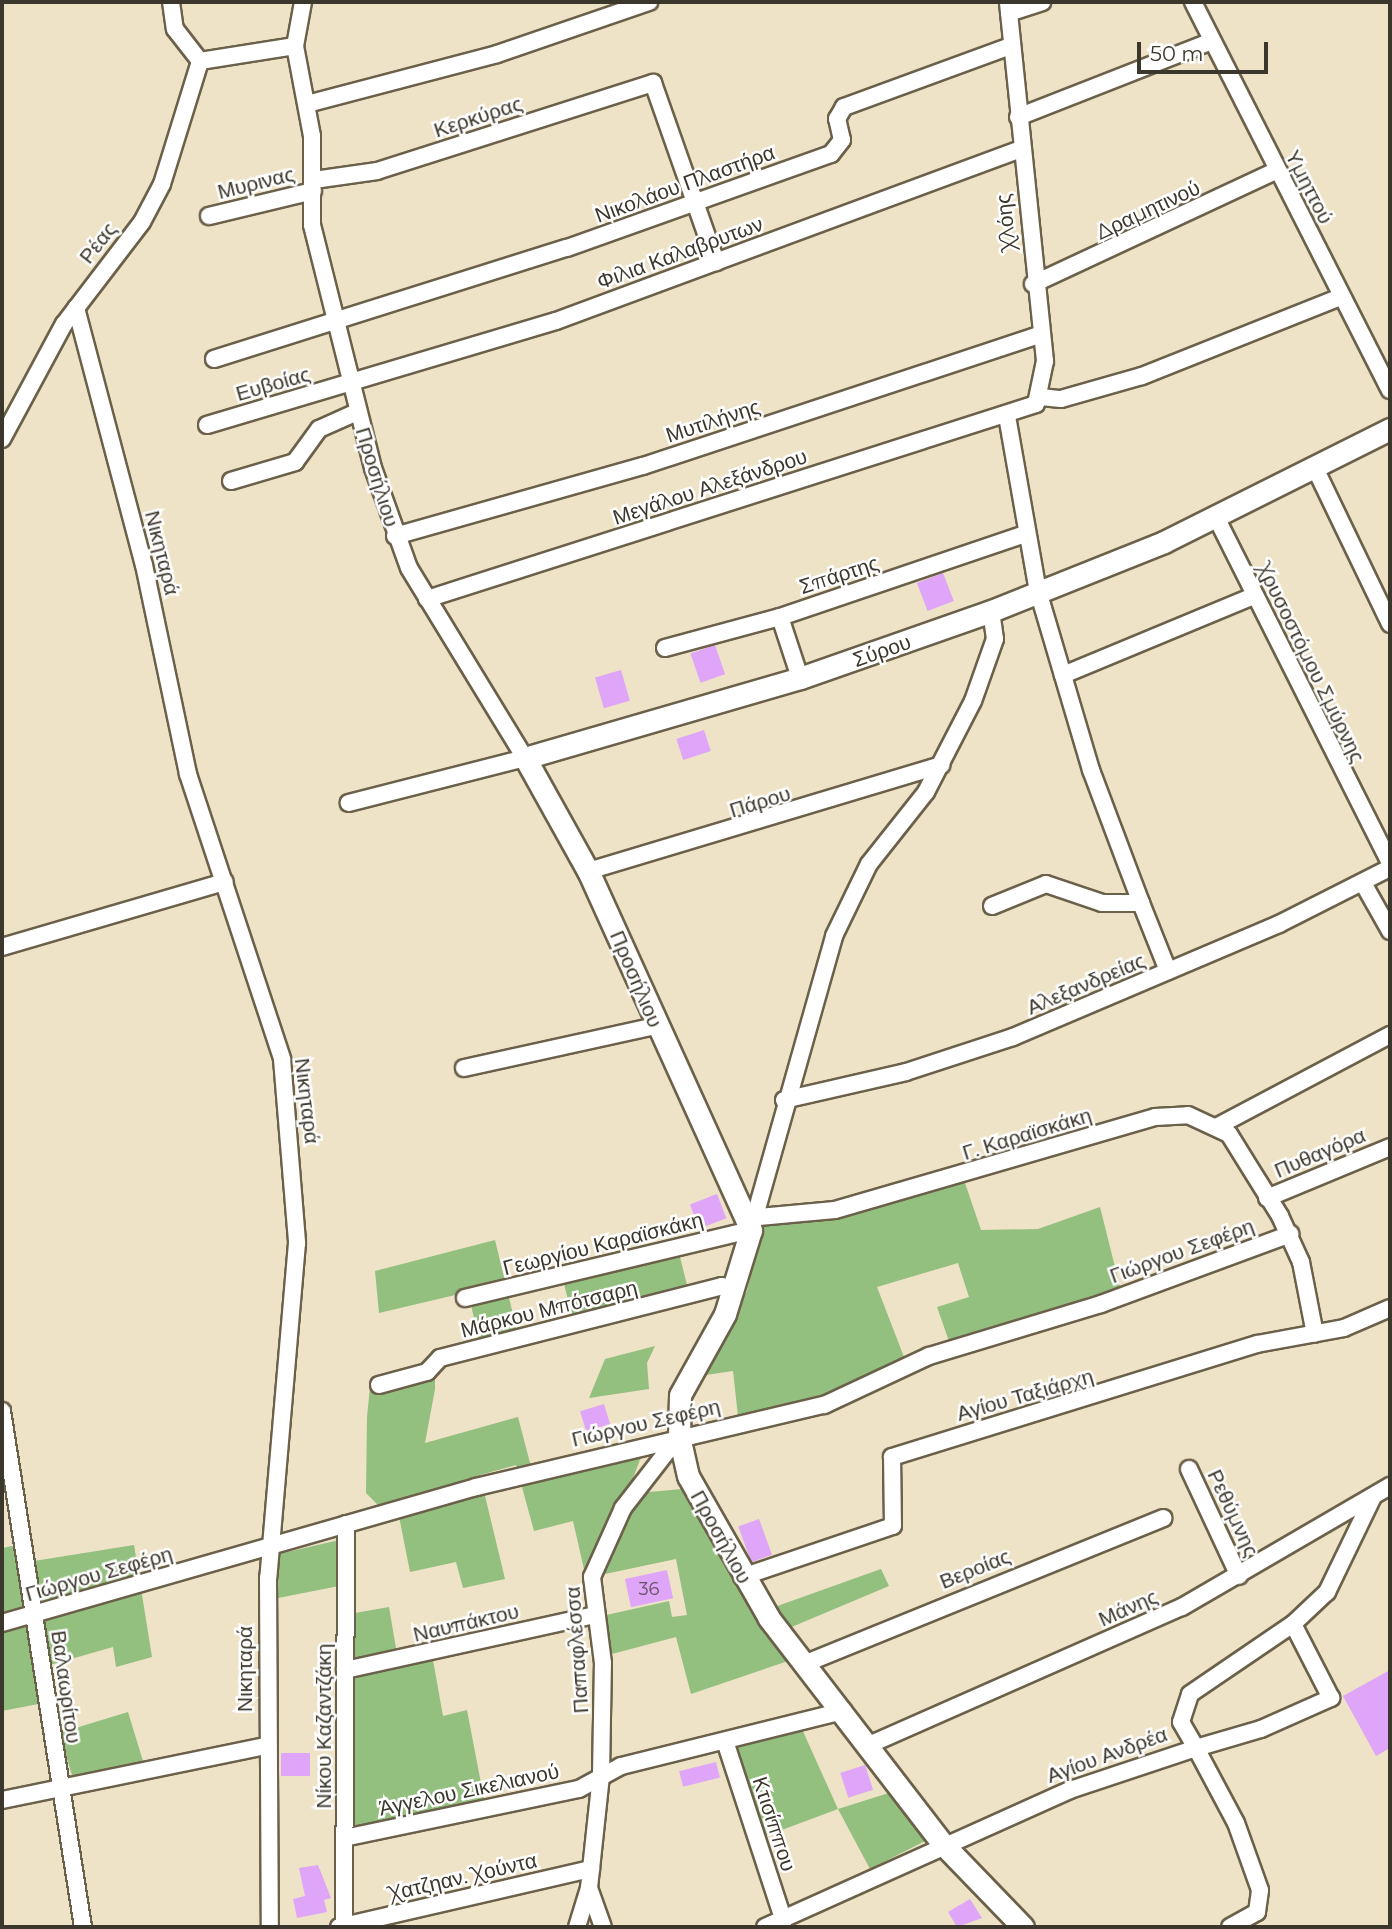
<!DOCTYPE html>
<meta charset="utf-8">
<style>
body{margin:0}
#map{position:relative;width:1392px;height:1929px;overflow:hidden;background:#eee2c7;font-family:Montserrat,sans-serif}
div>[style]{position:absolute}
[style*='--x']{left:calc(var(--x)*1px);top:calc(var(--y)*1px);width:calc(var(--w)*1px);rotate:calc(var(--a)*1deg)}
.green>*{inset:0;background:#93bf7f;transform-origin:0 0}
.building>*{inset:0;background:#dfa5f8;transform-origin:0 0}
.roads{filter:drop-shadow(2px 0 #6b6049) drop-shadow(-2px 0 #6b6049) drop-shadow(0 2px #6b6049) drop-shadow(0 -2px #6b6049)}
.street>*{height:16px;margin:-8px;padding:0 8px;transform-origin:8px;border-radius:8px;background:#fff}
.secondary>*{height:21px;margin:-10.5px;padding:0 10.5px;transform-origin:10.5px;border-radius:10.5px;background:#fff}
span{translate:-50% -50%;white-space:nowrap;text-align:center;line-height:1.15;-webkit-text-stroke:5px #fff;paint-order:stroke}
.number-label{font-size:18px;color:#65525f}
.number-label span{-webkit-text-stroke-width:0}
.street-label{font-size:21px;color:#3c372c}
.frame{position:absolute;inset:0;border:4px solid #3c372c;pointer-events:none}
.scale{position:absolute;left:1137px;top:42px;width:131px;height:32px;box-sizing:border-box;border:4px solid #3c372c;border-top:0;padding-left:9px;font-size:21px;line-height:24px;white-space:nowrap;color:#3c372c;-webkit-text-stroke:5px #fff;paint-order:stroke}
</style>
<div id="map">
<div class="green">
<div style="clip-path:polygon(964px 1180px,981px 1230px,1038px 1229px,1100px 1207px,1120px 1287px,950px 1344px,937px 1307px,969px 1297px,958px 1263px,877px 1287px,904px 1357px,845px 1389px,738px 1416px,733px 1371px,699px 1376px,747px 1291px,763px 1225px,797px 1223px)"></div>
<div style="clip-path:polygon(495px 1240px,518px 1335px,480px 1344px,468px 1292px,379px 1313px,375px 1271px)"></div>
<div style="left:679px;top:1253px;width:38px;height:119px;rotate:76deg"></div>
<div style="clip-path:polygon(655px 1346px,647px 1363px,649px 1389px,589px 1398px,605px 1359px)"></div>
<div style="clip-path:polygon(425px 1365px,422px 1381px,435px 1378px,435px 1389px,425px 1443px,518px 1417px,535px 1482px,643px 1452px,627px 1494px,682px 1489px,758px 1613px,881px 1569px,889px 1586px,775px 1634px,794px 1659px,691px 1694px,676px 1637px,612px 1654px,602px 1616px,669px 1601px,672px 1617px,687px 1615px,676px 1559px,586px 1578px,573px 1521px,534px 1531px,516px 1465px,480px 1475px,505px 1579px,463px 1588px,456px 1562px,410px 1572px,396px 1501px,378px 1505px,366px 1493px,367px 1417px,371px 1377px)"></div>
<div style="clip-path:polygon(339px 1540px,339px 1586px,278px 1598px,279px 1554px)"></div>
<div style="clip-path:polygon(134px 1545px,152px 1657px,116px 1667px,113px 1647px,50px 1665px,54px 1701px,2px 1711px,2px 1548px,12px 1546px,34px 1561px)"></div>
<div style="clip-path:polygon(389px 1607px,399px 1666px,433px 1660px,443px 1716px,467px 1710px,484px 1799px,355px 1827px,355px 1613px)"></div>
<div style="left:128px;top:1712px;width:58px;height:72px;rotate:73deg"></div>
<div style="clip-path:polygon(801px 1727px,838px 1809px,895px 1791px,927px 1840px,870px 1869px,838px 1809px,763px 1837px,732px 1747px)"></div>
</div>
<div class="building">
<div style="left:943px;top:573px;width:30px;height:28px;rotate:69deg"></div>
<div style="left:715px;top:645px;width:31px;height:26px;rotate:71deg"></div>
<div style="left:621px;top:670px;width:32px;height:27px;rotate:74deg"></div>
<div style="left:704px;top:730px;width:22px;height:29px;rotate:72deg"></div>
<div style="left:717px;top:1194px;width:26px;height:29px;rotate:69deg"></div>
<div style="left:604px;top:1404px;width:21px;height:25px;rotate:73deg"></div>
<div style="left:759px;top:1519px;width:38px;height:22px;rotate:70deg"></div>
<div style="left:667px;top:1570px;width:29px;height:43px;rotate:78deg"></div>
<div style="clip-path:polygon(1390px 1670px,1390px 1748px,1376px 1756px,1343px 1696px)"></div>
<div style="left:281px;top:1753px;width:29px;height:23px"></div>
<div style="left:716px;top:1762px;width:16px;height:38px;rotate:76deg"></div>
<div style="left:865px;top:1765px;width:26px;height:26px;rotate:72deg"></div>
<div style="clip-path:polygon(318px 1865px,331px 1898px,324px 1900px,327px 1912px,297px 1918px,293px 1899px,305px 1896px,299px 1868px)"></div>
<div style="clip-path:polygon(970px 1899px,982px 1918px,957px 1927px,948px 1912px)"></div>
</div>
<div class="roads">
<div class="street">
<div style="--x:171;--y:2;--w:27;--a:82"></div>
<div style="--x:175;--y:29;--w:41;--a:52"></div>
<div style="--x:303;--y:2;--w:45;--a:100.3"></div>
<div style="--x:295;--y:46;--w:92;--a:79.3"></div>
<div style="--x:312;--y:136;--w:89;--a:90"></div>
<div style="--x:312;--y:225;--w:251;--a:75.9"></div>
<div style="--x:373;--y:468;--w:106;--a:70.2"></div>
<div style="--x:409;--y:568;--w:223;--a:58.6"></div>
<div style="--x:525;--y:758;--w:182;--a:165.7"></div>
<div style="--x:1193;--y:2;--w:435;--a:63.1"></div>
<div style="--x:1009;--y:13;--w:35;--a:-18"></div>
<div style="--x:200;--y:61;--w:96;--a:-9"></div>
<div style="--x:307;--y:104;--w:196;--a:-14.7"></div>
<div style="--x:497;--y:54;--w:161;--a:-18.9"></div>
<div style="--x:1018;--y:117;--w:208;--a:-21.4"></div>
<div style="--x:314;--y:180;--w:64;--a:-8.1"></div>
<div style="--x:377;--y:171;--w:290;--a:-17.7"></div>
<div style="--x:653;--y:83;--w:190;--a:70.6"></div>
<div style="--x:209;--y:216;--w:107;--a:-13.5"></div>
<div style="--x:1033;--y:284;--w:269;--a:-25"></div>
<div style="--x:76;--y:308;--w:266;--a:75.2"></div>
<div style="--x:144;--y:565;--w:214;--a:78.1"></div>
<div style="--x:188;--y:774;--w:300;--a:71.7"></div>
<div style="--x:282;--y:1059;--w:185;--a:85.3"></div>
<div style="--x:297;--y:1243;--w:336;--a:94.9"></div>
<div style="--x:268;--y:1578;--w:349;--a:89.7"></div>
<div style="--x:214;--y:359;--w:370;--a:-17.5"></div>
<div style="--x:567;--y:248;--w:280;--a:-19.6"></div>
<div style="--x:831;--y:154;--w:18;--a:-52"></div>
<div style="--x:842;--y:140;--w:22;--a:-103"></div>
<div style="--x:837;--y:119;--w:14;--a:-60"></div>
<div style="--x:844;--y:107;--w:178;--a:-20.1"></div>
<div style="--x:1041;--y:397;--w:20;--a:6"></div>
<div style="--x:1061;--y:399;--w:84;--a:-15.9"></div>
<div style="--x:1142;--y:376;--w:214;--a:-21.7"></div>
<div style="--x:1007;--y:416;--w:178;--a:80"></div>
<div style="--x:1038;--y:591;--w:187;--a:73.5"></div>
<div style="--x:1091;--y:770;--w:142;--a:69.4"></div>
<div style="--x:207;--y:425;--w:364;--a:-16.6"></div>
<div style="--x:556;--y:321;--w:495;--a:-20.3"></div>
<div style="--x:2;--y:439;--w:131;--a:-61.7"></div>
<div style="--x:64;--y:324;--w:128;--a:-52.6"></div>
<div style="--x:142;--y:222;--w:43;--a:-62.2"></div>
<div style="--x:162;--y:184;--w:129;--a:-72.8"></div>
<div style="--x:1315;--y:468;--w:173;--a:64.3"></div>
<div style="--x:231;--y:481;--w:67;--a:-16.5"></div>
<div style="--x:295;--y:462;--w:41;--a:-54"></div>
<div style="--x:319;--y:429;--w:42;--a:-24.1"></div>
<div style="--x:1216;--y:517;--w:387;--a:63.3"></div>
<div style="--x:395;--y:536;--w:258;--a:-15.8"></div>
<div style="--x:643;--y:466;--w:419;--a:-18.3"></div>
<div style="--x:427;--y:599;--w:639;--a:-17.75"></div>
<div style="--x:1036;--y:404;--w:44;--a:-78.2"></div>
<div style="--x:1045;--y:361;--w:361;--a:-95.9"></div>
<div style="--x:780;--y:617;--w:64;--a:71.8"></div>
<div style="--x:665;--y:648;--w:119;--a:-15.1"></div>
<div style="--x:780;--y:617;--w:259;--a:-18.7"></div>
<div style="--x:1063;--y:675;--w:207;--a:-22.5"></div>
<div style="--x:588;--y:871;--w:369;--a:-16.7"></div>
<div style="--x:1363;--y:883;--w:55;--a:60.6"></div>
<div style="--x:992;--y:906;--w:58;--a:-22.2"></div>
<div style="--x:1046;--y:884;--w:59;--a:18.7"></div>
<div style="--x:1102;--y:903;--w:39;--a:0"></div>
<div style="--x:1141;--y:903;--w:73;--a:68.3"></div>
<div style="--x:2;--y:947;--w:232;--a:-16.3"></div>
<div style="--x:464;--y:1068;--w:196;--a:-12.4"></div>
<div style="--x:784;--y:1100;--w:125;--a:-12.9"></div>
<div style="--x:906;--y:1072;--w:113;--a:-18.1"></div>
<div style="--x:1013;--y:1037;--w:289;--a:-23"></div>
<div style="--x:1279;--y:924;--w:124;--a:-26.8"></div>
<div style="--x:1218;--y:1126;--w:195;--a:-27.9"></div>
<div style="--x:1267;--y:1198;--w:133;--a:-22.5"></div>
<div style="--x:759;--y:1217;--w:76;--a:-5.3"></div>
<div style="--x:835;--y:1210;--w:333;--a:-16.2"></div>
<div style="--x:1155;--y:1117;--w:33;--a:-3"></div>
<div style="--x:1188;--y:1115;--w:45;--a:24.9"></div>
<div style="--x:1229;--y:1134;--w:97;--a:58.1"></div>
<div style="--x:1280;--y:1216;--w:51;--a:65.5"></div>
<div style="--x:1301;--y:1262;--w:73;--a:79"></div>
<div style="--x:465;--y:1298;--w:294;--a:-13.4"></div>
<div style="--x:751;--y:1230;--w:305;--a:-74.2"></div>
<div style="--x:834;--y:936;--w:80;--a:-64.1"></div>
<div style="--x:869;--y:864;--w:92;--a:-51.6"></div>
<div style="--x:926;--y:792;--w:102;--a:-62.7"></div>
<div style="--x:973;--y:701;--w:66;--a:-70.5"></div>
<div style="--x:995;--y:639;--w:28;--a:-98"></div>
<div style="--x:379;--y:1385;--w:50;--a:-15.2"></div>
<div style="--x:427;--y:1372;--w:19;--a:-47"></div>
<div style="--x:440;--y:1358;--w:291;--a:-14.3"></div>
<div style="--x:722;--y:1286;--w:13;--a:18"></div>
<div style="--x:2;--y:1411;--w:522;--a:81.08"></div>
<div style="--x:1189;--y:1469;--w:118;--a:65"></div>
<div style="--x:742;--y:1577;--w:159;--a:-18.7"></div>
<div style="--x:893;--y:1526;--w:69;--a:-90.8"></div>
<div style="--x:892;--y:1457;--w:382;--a:-17.2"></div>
<div style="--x:1257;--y:1344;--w:88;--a:-10.4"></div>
<div style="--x:1344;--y:1328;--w:50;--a:-23.5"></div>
<div style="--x:2;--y:1623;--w:493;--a:-16"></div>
<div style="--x:476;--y:1487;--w:358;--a:-13.3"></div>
<div style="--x:824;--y:1405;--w:116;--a:-25"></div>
<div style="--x:929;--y:1356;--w:180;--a:-16.8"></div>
<div style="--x:1101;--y:1304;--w:202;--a:-20.3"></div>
<div style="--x:804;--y:1664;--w:388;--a:-22.1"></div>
<div style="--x:345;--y:1670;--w:256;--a:-12.4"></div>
<div style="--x:725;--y:1741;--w:189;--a:71.9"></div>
<div style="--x:871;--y:1744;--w:340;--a:-23.8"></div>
<div style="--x:1182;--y:1607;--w:241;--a:-30.2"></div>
<div style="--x:2;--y:1800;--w:269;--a:-11.6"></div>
<div style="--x:344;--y:1838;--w:240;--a:-11.8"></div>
<div style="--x:579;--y:1789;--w:48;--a:-28.7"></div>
<div style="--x:621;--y:1766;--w:229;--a:-13.9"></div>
<div style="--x:589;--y:1888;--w:41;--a:70.3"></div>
<div style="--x:339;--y:1927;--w:259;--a:-13"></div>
<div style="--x:344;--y:1927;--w:403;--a:-89.7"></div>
<div style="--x:577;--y:1927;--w:41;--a:-72.9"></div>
<div style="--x:589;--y:1888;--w:114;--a:-83.9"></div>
<div style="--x:601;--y:1775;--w:112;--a:-89"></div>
<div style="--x:603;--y:1663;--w:87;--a:-97.3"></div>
<div style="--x:592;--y:1577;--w:76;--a:-65.8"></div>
<div style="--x:623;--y:1508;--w:91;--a:-52.1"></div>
<div style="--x:765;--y:1927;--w:334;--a:-24.2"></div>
<div style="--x:1070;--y:1790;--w:133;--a:-18.4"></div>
<div style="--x:1196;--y:1748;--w:30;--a:-120"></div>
<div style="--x:1181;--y:1722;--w:29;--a:-72"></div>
<div style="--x:1190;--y:1694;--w:125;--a:-34.2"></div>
<div style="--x:1293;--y:1624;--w:47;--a:-43.3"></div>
<div style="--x:1327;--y:1592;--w:106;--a:-64.2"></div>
<div style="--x:1230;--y:1927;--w:31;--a:-29"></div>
<div style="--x:1257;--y:1912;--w:22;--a:-82"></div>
<div style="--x:1260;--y:1890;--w:71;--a:-109.7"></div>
<div style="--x:1236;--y:1823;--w:85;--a:-118.1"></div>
<div style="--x:1196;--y:1748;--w:68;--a:-16.3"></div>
<div style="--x:1261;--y:1729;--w:77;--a:-23.9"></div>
<div style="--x:1331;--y:1698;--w:83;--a:-117.2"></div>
</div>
<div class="secondary">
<div style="--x:1023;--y:1927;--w:117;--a:-134"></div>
<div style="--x:942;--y:1843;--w:284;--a:-127.6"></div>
<div style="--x:769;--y:1618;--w:163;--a:-119.7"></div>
<div style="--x:688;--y:1476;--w:41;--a:-102.7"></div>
<div style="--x:679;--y:1436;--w:41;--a:-88.6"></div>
<div style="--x:680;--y:1395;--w:93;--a:-60.9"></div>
<div style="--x:725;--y:1314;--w:88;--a:-72.8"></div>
<div style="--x:751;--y:1230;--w:394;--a:-114.4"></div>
<div style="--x:588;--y:871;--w:129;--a:-119.1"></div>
<div style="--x:525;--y:758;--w:286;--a:-16.2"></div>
<div style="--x:800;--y:678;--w:202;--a:-19.3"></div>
<div style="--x:991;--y:611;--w:186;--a:-21.7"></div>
<div style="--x:1164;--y:542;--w:253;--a:-26.6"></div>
</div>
</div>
<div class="number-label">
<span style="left:649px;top:1589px">36</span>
</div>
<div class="street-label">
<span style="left:478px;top:117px;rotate:-18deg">Κερκύρας</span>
<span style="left:256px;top:183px;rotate:-14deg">Μυρινας</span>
<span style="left:685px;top:184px;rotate:-20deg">Νικολάου Πλαστήρα</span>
<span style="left:1309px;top:187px;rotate:63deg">Υμηττού</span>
<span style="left:1148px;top:210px;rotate:-25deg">Δραμητινού</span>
<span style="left:1006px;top:222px;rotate:-96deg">Χλόης</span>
<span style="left:98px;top:243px;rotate:-52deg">Ρέας</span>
<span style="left:680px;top:253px;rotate:-20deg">Φιλια Καλαβρυτων</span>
<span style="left:273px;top:384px;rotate:-16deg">Ευβοίας</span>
<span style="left:713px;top:421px;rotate:-18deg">Μυτιλήνης</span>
<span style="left:377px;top:477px;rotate:73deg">Προσήλιου</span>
<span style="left:710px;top:487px;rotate:-18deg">Μεγάλου Αλεξάνδρου</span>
<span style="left:162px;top:553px;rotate:76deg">Νικηταρά</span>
<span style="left:839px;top:575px;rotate:-18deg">Σπάρτης</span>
<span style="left:882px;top:651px;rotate:-19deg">Σύρου</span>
<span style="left:1311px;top:663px;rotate:64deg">Χρυσοστόμου Σμύρνης</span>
<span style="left:760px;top:802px;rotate:-17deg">Πάρου</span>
<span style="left:636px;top:979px;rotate:67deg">Προσήλιου</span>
<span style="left:1086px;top:984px;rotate:-23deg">Αλεξανδρείας</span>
<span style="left:307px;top:1101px;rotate:83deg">Νικηταρά</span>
<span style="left:1027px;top:1134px;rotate:-17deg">Γ. Καραϊσκάκη</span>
<span style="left:1320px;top:1153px;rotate:-23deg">Πυθαγόρα</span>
<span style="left:603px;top:1244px;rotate:-14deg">Γεωργίου Καραϊσκάκη</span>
<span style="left:1182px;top:1251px;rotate:-20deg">Γιώργου Σεφέρη</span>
<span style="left:549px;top:1309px;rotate:-14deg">Μάρκου Μπότσαρη</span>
<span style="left:1025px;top:1395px;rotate:-16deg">Αγίου Ταξιάρχη</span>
<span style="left:646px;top:1423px;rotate:-13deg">Γιώργου Σεφέρη</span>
<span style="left:1233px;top:1513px;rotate:65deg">Ρεθύμνης</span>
<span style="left:721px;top:1537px;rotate:61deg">Προσήλιου</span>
<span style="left:975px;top:1569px;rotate:-22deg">Βεροίας</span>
<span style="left:99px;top:1574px;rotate:-16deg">Γιώργου Σεφέρη</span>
<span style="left:1128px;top:1608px;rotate:-24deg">Μάνης</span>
<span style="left:466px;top:1623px;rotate:-13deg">Ναυπάκτου</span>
<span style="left:577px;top:1650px;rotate:-94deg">Παπαφλέσσα</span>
<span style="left:245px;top:1669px;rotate:-90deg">Νικηταρά</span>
<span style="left:66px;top:1687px;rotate:82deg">Βαλαωρίτου</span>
<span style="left:324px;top:1726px;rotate:-90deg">Νίκου Καζαντζάκη</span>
<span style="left:1107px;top:1755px;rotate:-20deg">Αγίου Ανδρέα</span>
<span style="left:469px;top:1790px;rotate:-12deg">Άγγελου Σικελιανού</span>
<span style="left:774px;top:1824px;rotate:72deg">Κτισίππου</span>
<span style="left:463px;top:1877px;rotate:-13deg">Χατζηαν. Χούντα</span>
</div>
<div class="frame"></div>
<div class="scale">50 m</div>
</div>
